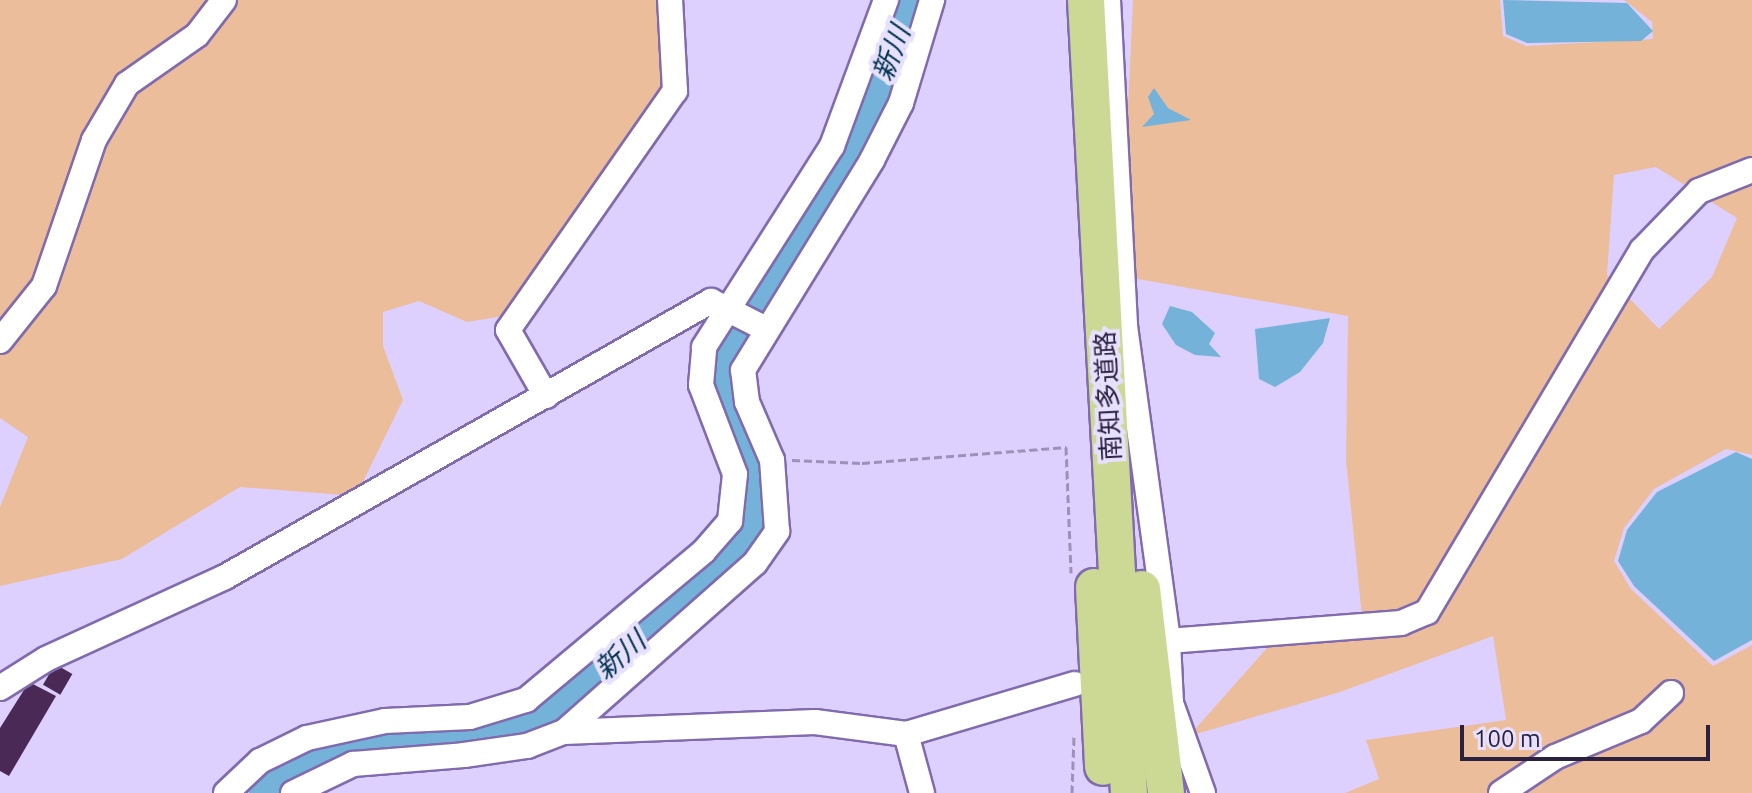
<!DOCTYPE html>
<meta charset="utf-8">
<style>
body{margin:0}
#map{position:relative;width:1752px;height:793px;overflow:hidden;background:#ddd0fe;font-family:Ubuntu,"Noto Sans JP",sans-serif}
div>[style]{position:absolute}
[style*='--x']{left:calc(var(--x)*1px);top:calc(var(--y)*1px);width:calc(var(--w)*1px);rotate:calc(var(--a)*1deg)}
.green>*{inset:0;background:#ecbd9b}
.water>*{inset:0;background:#74b2d9}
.river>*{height:30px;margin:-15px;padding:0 15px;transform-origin:15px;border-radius:15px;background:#74b2d9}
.building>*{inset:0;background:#4b2956;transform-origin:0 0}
.path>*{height:3px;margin-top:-1.5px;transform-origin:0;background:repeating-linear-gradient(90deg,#9d91b9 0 8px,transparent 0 12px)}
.roads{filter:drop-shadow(2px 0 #806baf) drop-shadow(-2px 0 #806baf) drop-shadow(0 2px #806baf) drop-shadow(0 -2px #806baf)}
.minor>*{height:24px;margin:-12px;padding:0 12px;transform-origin:12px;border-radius:12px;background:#fff}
.highway>*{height:36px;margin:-18px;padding:0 18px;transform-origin:18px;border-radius:18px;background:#ccd994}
span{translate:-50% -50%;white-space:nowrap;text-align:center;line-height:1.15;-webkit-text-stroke:8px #e8e0ff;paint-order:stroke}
.street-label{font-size:26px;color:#2a213e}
.water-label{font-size:28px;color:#00344e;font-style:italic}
.scale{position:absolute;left:1460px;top:725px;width:250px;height:36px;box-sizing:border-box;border:4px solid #2a213e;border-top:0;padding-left:10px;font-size:24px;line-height:28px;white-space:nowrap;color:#2a213e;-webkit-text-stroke:6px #e8e0ff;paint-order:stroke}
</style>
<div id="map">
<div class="green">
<div style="clip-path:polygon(0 0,661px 0,665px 88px,509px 315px,467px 322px,419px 301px,383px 312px,383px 346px,403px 400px,356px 496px,240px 487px,122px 559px,0 586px,0 507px,28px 437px,0 418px)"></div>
<div style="clip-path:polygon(evenodd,1133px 0,1500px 0,1503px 36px,1526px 46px,1653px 39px,1652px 22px,1624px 0,1752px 0,1752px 455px,1726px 449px,1654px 489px,1624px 528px,1614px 561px,1631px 589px,1713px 666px,1752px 645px,1752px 793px,1345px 793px,1379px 779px,1366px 740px,1506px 720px,1493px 636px,1340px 692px,1189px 736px,1273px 641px,1364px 636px,1346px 460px,1348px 316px,1132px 278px,1125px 170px,1133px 0,1656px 167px,1737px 218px,1712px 277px,1659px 329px,1607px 275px,1614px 175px,1656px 167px)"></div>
</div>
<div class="water">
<div style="clip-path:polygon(1503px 0,1627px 3px,1653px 31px,1641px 41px,1527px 43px,1506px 34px)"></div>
<div style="clip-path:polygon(1154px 88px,1168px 108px,1191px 120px,1142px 127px,1154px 114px,1148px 97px)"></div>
<div style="clip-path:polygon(1170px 306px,1192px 312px,1215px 333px,1209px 344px,1221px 357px,1195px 355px,1176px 345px,1162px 324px)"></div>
<div style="clip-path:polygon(1330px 318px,1323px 343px,1300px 372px,1275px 387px,1259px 379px,1255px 329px)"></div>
<div style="clip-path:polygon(1736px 452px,1752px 459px,1752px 640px,1714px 661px,1634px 586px,1618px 561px,1627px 530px,1657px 492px)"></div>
</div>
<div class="river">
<div style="--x:751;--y:312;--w:177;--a:-56.8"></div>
<div style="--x:848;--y:164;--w:176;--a:-69"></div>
<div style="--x:264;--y:793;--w:50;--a:-35.3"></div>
<div style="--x:305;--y:764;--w:46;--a:-18.8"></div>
<div style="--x:349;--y:749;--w:44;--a:-11.8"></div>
<div style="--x:392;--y:740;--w:99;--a:-1.7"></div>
<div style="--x:491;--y:737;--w:34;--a:-17"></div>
<div style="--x:523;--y:727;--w:43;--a:-28.9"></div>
<div style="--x:561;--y:706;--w:250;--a:-41.3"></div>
<div style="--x:749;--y:541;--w:34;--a:-69"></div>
<div style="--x:761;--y:509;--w:43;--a:-96.6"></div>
<div style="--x:756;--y:466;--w:42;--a:-115.3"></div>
<div style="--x:738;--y:428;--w:55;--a:-102.5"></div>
<div style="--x:726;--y:374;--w:48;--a:-70.4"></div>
</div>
<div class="building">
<div style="left:55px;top:664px;width:20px;height:24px;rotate:30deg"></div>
<div style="clip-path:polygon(29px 682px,56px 696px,9px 776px,0 771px,0 728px)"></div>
</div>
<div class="path">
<div style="--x:792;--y:460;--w:70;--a:2.5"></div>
<div style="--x:862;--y:463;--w:205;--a:-4.5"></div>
<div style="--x:1066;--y:447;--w:126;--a:87.7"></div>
<div style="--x:1072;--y:793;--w:57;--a:-88"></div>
</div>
<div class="roads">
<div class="minor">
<div style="--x:1108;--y:0;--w:326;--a:87"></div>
<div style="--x:1125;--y:326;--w:318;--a:82.2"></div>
<div style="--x:0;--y:341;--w:70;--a:-51.3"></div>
<div style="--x:44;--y:286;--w:154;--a:-71.1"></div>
<div style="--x:94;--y:140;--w:65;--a:-59.5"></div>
<div style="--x:127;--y:84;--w:85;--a:-35"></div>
<div style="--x:197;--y:35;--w:44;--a:-52.4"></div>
<div style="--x:546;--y:396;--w:76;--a:-119.9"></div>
<div style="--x:508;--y:330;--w:292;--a:-55.1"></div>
<div style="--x:675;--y:91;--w:91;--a:-93.1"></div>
<div style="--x:0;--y:688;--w:54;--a:-32.2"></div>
<div style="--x:46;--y:659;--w:197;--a:-24.6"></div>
<div style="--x:225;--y:577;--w:559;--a:-29.59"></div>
<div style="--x:711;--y:301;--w:59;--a:27"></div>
<div style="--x:564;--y:732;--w:255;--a:-41.5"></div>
<div style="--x:755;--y:563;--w:39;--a:-55"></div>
<div style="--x:777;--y:531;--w:71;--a:-94"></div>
<div style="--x:772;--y:460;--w:63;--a:-113.3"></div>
<div style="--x:747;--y:402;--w:32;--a:-97"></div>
<div style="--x:743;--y:370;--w:246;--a:-58.4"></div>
<div style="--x:872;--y:160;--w:64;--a:-63"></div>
<div style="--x:901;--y:103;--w:108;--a:-73.2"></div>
<div style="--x:906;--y:734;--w:61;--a:74.8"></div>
<div style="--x:226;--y:793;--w:47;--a:-43.3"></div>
<div style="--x:260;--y:761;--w:52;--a:-26.1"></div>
<div style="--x:307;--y:738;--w:80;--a:-12.3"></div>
<div style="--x:385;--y:721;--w:85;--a:-2.7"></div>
<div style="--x:470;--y:717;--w:59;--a:-16.9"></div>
<div style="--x:526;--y:700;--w:232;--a:-39.9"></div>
<div style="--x:704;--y:551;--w:40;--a:-49"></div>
<div style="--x:730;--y:521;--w:47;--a:-83.9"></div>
<div style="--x:735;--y:474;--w:95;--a:-110.9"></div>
<div style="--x:701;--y:385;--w:38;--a:-85"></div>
<div style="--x:704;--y:347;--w:238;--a:-57.5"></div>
<div style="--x:832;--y:146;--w:156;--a:-69.7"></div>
<div style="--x:293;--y:793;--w:67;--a:-25.8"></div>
<div style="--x:353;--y:764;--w:111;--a:-4.6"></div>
<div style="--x:464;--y:755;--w:64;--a:-8.1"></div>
<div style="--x:527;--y:746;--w:40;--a:-21"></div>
<div style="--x:564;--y:732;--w:251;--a:-2.3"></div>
<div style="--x:815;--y:722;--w:92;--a:7.5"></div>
<div style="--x:906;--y:734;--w:176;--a:-16.5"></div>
<div style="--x:1203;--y:793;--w:96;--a:-109.6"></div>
<div style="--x:1171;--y:703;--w:62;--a:-92.8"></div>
<div style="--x:1168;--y:641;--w:234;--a:-4.4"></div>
<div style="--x:1401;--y:623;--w:28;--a:-23"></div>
<div style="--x:1427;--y:612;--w:421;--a:-59.3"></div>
<div style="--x:1642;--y:250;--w:82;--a:-46"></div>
<div style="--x:1699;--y:191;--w:57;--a:-21.6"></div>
<div style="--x:1501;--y:793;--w:65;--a:-33.7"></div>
<div style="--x:1555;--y:757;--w:93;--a:-22.7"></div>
<div style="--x:1641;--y:721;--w:41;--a:-43"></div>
</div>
<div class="highway">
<div style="--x:1086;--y:0;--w:794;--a:86.9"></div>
<div style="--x:1094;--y:587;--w:180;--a:87.1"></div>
<div style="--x:1142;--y:589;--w:205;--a:83.3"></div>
</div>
</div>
<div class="street-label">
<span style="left:1108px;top:396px;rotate:-93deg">南知多道路</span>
</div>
<div class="water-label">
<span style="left:891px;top:53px;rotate:-69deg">新川</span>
<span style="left:620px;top:655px;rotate:-41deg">新川</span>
</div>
<div class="scale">100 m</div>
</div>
